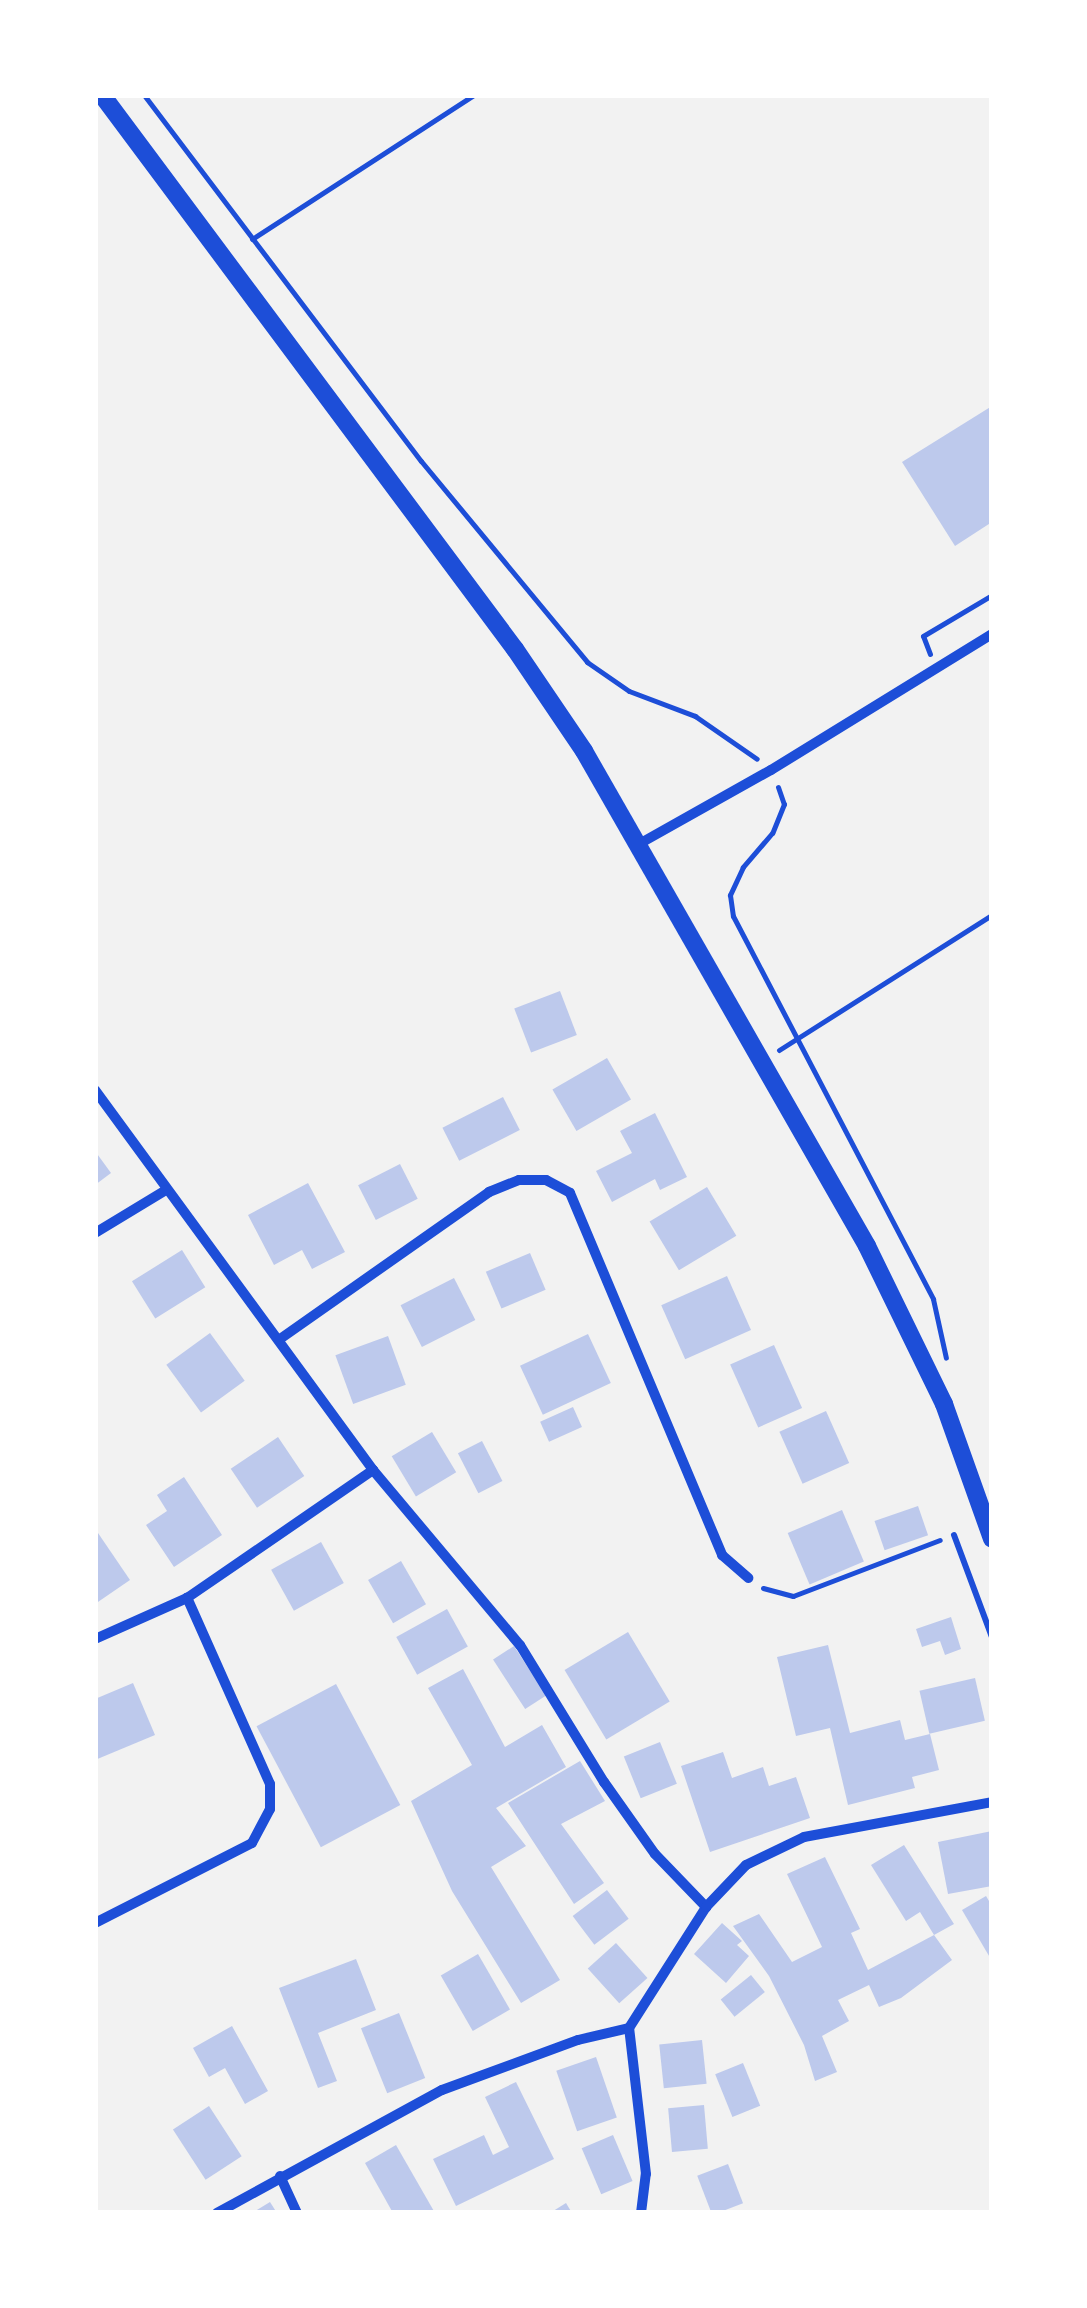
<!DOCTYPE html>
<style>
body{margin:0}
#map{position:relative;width:1087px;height:2308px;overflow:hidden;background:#f2f2f2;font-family:"Zilla Slab",serif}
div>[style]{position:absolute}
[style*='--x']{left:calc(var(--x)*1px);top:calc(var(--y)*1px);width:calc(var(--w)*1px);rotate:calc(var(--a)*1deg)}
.building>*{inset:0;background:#bdc9ec;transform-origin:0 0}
.path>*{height:5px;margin:-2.5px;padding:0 2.5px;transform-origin:2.5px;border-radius:2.5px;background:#1d4ed8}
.service>*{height:6px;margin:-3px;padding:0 3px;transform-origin:3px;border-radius:3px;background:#1d4ed8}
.minor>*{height:10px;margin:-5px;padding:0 5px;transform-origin:5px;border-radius:5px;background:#1d4ed8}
.secondary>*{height:18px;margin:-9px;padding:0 9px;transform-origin:9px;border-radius:9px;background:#1d4ed8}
span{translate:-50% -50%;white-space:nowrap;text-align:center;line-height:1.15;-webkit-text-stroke:9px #fff;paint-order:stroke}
.frame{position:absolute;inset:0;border:98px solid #fff;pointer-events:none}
</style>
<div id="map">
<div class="building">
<div style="clip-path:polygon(992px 406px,992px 522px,955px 546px,902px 462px)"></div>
<div style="left:560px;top:991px;width:47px;height:49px;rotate:69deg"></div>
<div style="left:607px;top:1058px;width:48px;height:63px;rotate:60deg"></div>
<div style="left:503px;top:1097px;width:37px;height:68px;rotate:63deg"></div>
<div style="clip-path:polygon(655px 1113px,687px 1177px,660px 1190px,655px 1179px,612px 1202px,596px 1171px,632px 1153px,620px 1131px)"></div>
<div style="clip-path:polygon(95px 1151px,111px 1173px,95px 1185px)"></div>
<div style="left:400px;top:1164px;width:39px;height:47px;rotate:63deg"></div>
<div style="clip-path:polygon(308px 1183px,345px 1252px,312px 1269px,302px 1250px,274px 1265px,248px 1215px)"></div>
<div style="left:707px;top:1187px;width:57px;height:67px;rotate:59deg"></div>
<div style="left:182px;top:1250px;width:44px;height:59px;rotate:58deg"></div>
<div style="left:530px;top:1253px;width:40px;height:48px;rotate:67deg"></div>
<div style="left:727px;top:1276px;width:59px;height:72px;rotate:66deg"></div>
<div style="left:454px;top:1278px;width:47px;height:60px;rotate:63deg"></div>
<div style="left:210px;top:1333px;width:59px;height:54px;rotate:54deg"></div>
<div style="left:588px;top:1334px;width:54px;height:75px;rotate:65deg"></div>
<div style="left:388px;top:1336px;width:52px;height:56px;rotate:70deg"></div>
<div style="left:774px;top:1345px;width:69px;height:48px;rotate:66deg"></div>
<div style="left:573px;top:1407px;width:22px;height:36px;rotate:66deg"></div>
<div style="left:826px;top:1411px;width:57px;height:51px;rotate:66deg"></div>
<div style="left:432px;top:1432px;width:47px;height:47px;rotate:59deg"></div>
<div style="left:278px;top:1437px;width:47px;height:57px;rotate:56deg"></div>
<div style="left:482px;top:1441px;width:45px;height:27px;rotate:63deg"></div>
<div style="clip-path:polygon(184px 1477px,222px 1535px,174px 1567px,146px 1525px,167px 1511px,157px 1495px)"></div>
<div style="left:918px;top:1506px;width:31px;height:46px;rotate:71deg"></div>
<div style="left:842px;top:1510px;width:56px;height:59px;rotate:67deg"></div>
<div style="clip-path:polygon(98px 1533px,130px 1580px,95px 1604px,95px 1535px)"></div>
<div style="left:321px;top:1542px;width:47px;height:57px;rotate:61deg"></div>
<div style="left:401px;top:1561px;width:50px;height:38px;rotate:60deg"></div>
<div style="left:447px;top:1609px;width:43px;height:58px;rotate:61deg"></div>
<div style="clip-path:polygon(951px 1617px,961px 1649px,945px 1655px,940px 1641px,922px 1647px,916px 1629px)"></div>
<div style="left:628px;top:1632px;width:81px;height:74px;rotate:59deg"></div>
<div style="clip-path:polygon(828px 1645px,850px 1733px,900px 1720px,905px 1740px,930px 1734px,939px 1770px,912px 1777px,915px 1788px,848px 1805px,830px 1728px,796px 1736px,777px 1657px)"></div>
<div style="left:514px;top:1646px;width:59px;height:25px;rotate:57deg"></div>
<div style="clip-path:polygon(463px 1669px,505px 1747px,542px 1725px,566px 1767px,496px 1808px,526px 1846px,491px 1867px,560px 1980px,521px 2003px,452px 1891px,411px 1801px,472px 1765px,428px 1688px)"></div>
<div style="left:975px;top:1678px;width:44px;height:57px;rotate:77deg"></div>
<div style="clip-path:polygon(133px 1683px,155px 1735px,95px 1760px,95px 1699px)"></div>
<div style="left:336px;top:1684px;width:137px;height:90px;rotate:62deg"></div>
<div style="left:660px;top:1742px;width:45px;height:39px;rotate:68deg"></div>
<div style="clip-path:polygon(723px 1752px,732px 1778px,763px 1767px,769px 1786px,796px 1777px,810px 1818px,710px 1852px,681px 1766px)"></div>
<div style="clip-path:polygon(580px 1761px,605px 1801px,561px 1824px,604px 1883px,574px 1904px,508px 1803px)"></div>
<div style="clip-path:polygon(992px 1831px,992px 1886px,948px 1894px,938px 1842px)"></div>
<div style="clip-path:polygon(904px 1845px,954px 1924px,934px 1935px,920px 1912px,906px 1921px,871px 1865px)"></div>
<div style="clip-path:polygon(825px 1857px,860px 1929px,851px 1933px,868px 1970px,934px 1935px,952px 1960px,901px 1998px,879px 2007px,869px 1985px,838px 2000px,849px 2021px,822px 2036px,837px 2072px,815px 2081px,804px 2045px,769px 1976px,733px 1926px,759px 1914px,792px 1962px,822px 1947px,787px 1874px)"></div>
<div style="left:607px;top:1890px;width:36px;height:43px;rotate:53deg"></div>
<div style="clip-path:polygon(986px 1896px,992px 1906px,992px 1961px,962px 1910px)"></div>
<div style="clip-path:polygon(722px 1923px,742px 1941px,737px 1945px,749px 1956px,726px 1983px,694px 1954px)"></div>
<div style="left:616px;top:1943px;width:47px;height:38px;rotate:48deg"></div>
<div style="left:478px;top:1954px;width:64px;height:43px;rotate:60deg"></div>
<div style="clip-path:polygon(356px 1959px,376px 2010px,318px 2033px,337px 2081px,318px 2088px,279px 1988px)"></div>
<div style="left:751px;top:1975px;width:22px;height:39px;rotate:51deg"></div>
<div style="left:399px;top:2013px;width:70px;height:41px;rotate:68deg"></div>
<div style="clip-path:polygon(232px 2026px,268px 2091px,245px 2104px,225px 2068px,209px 2077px,193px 2048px)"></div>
<div style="left:702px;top:2040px;width:44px;height:43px;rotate:84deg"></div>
<div style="left:596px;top:2057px;width:64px;height:42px;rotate:71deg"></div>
<div style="left:743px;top:2063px;width:46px;height:30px;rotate:68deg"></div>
<div style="clip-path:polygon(516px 2082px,554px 2159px,456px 2206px,433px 2159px,484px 2135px,493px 2155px,509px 2147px,485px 2097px)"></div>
<div style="left:704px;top:2105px;width:44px;height:36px;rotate:85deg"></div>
<div style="left:209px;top:2106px;width:60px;height:43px;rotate:57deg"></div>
<div style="left:613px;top:2135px;width:50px;height:34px;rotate:67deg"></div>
<div style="clip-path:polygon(396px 2145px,435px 2213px,393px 2213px,365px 2163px)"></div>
<div style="left:728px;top:2164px;width:42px;height:33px;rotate:69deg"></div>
<div style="clip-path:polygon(270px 2202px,277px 2213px,252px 2213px)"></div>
<div style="clip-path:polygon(566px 2203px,572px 2213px,550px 2213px)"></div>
</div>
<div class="path">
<div style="--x:144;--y:95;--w:459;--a:52.9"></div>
<div style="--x:421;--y:461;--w:261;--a:50.4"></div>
<div style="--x:587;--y:662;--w:51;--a:34.6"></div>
<div style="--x:629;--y:691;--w:71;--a:20.7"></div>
<div style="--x:695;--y:716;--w:75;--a:34.7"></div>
<div style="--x:252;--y:239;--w:265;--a:-33"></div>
<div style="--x:930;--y:654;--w:19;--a:-111"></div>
<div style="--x:923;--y:636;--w:80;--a:-30.7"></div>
<div style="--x:778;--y:787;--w:18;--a:71"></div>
<div style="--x:784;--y:804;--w:31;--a:112"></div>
<div style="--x:772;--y:833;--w:45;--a:130.5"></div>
<div style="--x:743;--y:867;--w:31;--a:115"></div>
<div style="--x:730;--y:895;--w:21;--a:82"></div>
<div style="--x:733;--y:916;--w:432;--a:62.4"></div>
<div style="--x:933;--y:1299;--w:60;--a:77.6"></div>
<div style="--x:779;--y:1050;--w:252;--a:-32.4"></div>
<div style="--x:763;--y:1588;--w:31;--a:15"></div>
<div style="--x:793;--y:1596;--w:157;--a:-20.9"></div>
</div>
<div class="service">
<div style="--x:954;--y:1535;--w:109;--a:69.6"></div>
</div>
<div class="minor">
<div style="--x:639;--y:844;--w:151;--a:-29.3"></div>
<div style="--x:771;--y:770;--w:259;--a:-31.6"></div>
<div style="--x:95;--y:1090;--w:471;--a:53.8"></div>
<div style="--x:373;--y:1470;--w:229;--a:50"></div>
<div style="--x:520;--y:1645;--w:161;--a:58.5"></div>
<div style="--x:604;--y:1782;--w:88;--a:54.7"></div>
<div style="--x:655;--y:1854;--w:74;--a:46.1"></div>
<div style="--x:95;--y:1233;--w:83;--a:-31.2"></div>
<div style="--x:280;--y:1339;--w:256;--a:-35.1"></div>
<div style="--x:489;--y:1192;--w:32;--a:-22"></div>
<div style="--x:519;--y:1180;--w:27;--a:0"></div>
<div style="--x:546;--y:1180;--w:27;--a:28"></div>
<div style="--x:570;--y:1193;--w:393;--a:67.2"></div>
<div style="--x:722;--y:1555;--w:35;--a:41"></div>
<div style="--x:95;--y:1639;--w:101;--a:-24"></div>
<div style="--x:187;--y:1598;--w:226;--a:-34.5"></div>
<div style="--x:95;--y:1923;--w:176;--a:-27"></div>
<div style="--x:252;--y:1843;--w:38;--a:-62"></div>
<div style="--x:270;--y:1809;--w:25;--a:-90"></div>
<div style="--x:270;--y:1784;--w:204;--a:-114"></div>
<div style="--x:280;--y:2176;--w:41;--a:65.3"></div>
<div style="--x:217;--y:2213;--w:256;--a:-28.7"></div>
<div style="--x:442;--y:2090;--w:145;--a:-20.2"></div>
<div style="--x:578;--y:2040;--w:52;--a:-13.2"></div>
<div style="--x:641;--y:2213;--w:39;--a:-83"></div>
<div style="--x:646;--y:2174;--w:147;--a:-96.6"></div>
<div style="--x:629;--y:2028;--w:143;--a:-57.5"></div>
<div style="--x:706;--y:1907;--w:58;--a:-46.4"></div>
<div style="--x:746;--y:1865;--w:64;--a:-25.8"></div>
<div style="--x:804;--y:1837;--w:191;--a:-10.5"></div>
</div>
<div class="secondary">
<div style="--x:102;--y:95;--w:691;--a:53.3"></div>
<div style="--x:515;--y:649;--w:123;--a:55.9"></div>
<div style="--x:584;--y:751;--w:570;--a:60.24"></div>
<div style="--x:867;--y:1246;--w:176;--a:64"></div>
<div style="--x:944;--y:1404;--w:143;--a:70.4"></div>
</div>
<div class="frame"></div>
</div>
